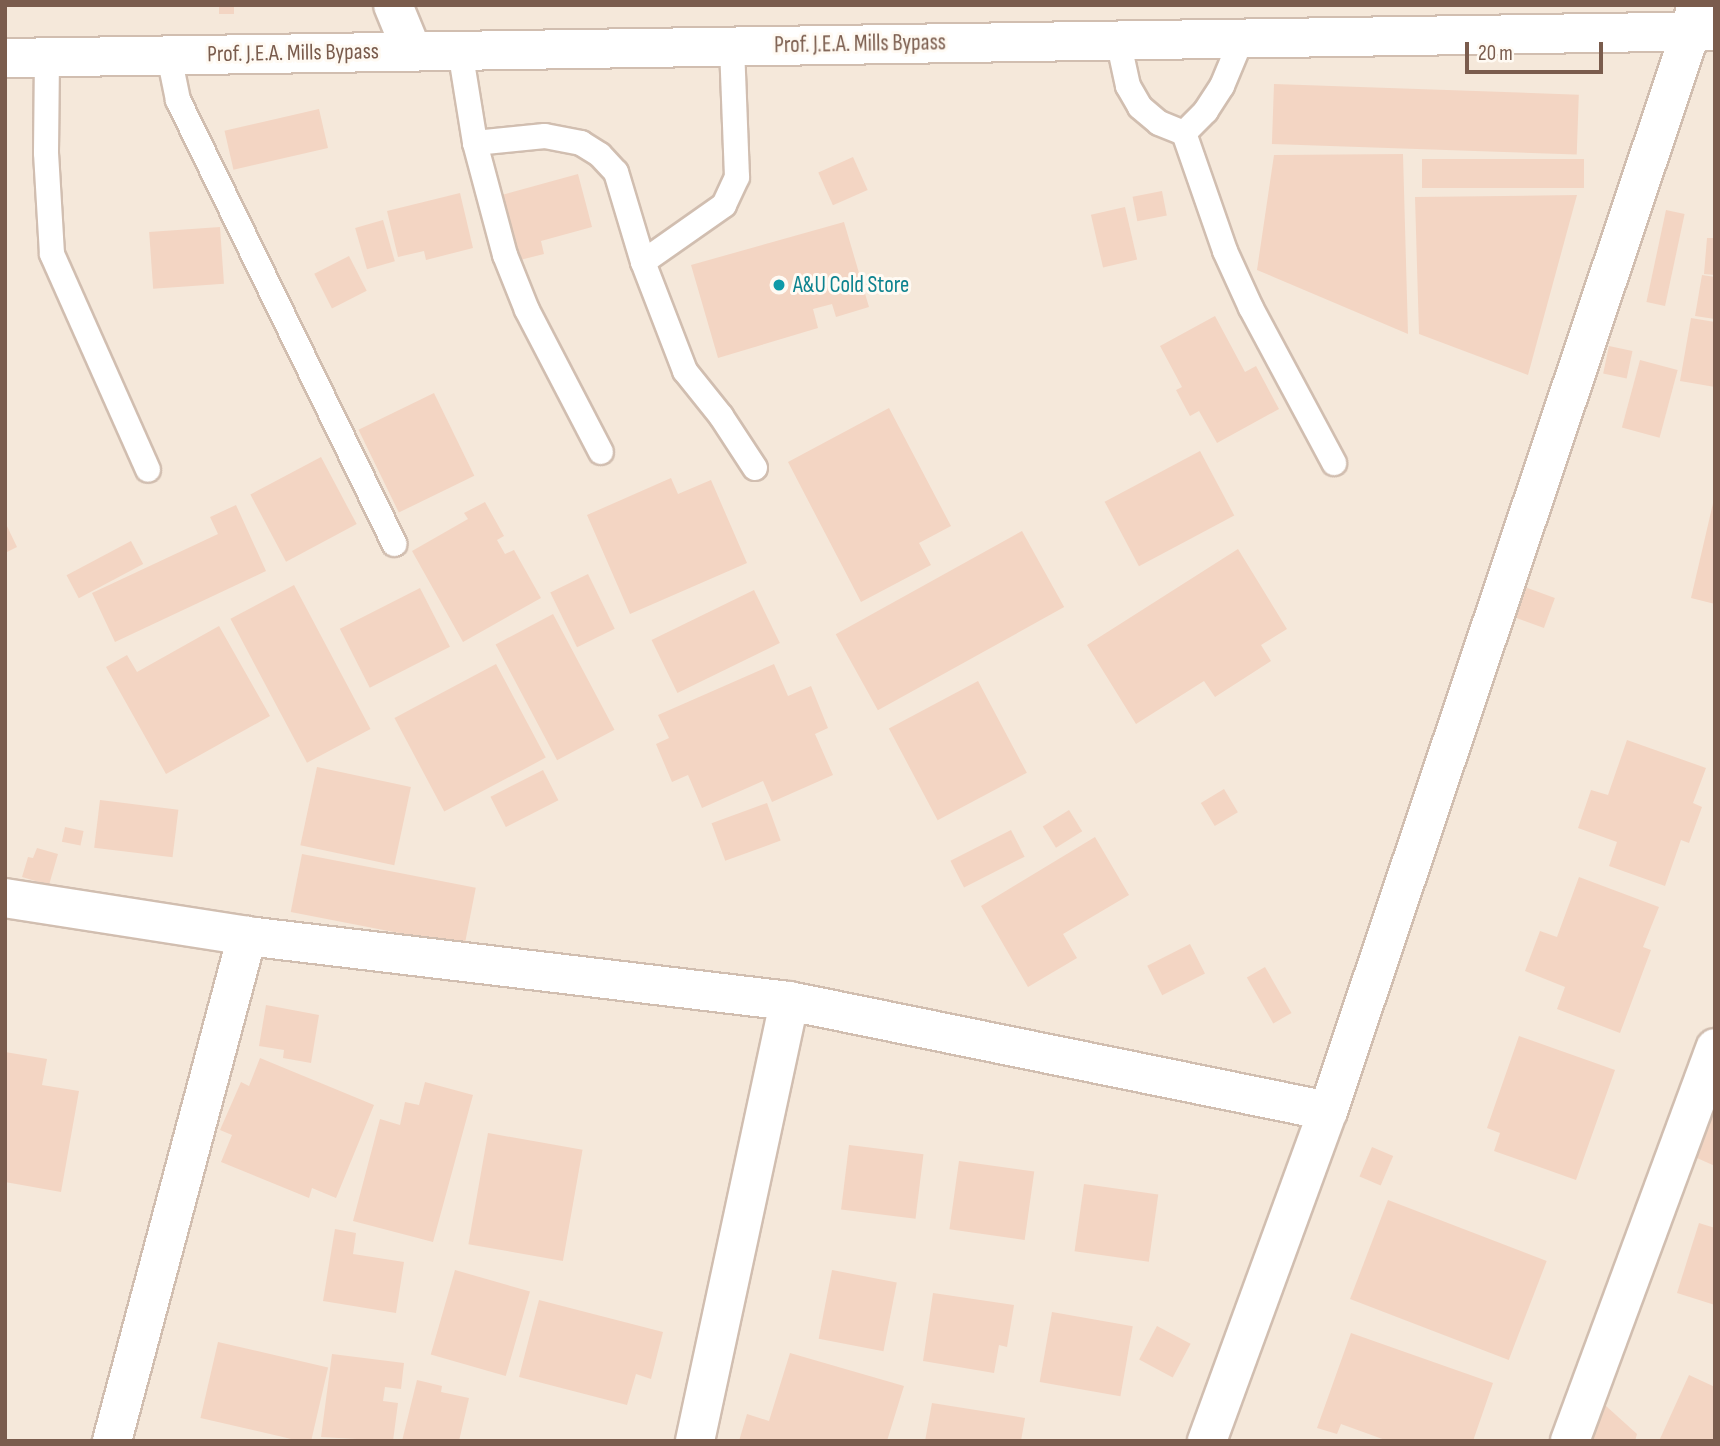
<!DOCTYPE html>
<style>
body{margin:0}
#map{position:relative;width:1720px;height:1446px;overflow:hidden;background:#fdf6ec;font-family:"Sofia Sans Condensed",sans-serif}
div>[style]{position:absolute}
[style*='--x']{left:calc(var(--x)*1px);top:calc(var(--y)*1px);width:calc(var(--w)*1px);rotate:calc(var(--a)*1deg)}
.residential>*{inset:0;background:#f5e8da;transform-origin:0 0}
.building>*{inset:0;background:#f3d5c3;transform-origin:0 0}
.roads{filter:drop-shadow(2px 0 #d1beb0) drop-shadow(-2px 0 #d1beb0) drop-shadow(0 2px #d1beb0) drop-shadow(0 -2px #d1beb0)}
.service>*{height:24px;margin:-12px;padding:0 12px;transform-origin:12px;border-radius:12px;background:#fff}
.minor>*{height:38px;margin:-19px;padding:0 19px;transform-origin:19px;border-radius:19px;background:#fff}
.tertiary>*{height:38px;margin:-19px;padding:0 19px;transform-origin:19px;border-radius:19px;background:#fff}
.dots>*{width:19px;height:19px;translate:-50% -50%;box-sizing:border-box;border:4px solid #fffaf3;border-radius:50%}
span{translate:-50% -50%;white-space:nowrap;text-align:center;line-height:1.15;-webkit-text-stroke:6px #fffaf3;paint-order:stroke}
.street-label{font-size:23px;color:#7a5c4d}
.culture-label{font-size:23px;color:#0d838f}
.left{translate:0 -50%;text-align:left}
.frame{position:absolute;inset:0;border:7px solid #7a5c4d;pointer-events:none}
.scale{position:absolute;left:1465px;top:42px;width:138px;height:32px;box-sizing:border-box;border:4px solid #7a5c4d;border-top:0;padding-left:9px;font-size:21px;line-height:24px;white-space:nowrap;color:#7a5c4d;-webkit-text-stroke:5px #fffaf3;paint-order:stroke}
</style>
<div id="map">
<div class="residential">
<div style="left:5px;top:5px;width:1710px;height:1436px"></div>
</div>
<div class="building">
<div style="left:219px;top:5px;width:15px;height:9px"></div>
<div style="left:1274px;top:84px;width:305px;height:60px;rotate:2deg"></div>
<div style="left:319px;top:109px;width:40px;height:97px;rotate:77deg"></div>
<div style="clip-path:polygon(1403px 154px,1408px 334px,1257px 270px,1274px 155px)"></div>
<div style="left:853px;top:157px;width:36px;height:38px;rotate:66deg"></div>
<div style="left:1422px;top:159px;width:162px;height:29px"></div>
<div style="clip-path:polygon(578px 174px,592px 227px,541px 241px,544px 254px,516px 261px,498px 196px)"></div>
<div style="left:1162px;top:191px;width:25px;height:30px;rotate:79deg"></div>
<div style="clip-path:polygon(460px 193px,473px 248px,426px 260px,424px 251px,398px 257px,387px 211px)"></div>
<div style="clip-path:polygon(1577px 195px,1528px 375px,1419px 334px,1415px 197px)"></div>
<div style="left:1125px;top:207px;width:54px;height:35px;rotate:77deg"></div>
<div style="left:1666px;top:210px;width:19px;height:94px;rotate:12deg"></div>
<div style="left:383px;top:220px;width:43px;height:29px;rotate:74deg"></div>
<div style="clip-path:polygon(844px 222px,869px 307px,836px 317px,832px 304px,813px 309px,818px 328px,718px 358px,691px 265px)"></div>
<div style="left:220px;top:227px;width:57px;height:71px;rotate:86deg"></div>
<div style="clip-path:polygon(1707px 238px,1715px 238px,1715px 275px,1704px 274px)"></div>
<div style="left:349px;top:256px;width:39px;height:39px;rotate:63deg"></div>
<div style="clip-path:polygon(1702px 275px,1715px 277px,1715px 319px,1695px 316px)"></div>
<div style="clip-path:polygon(1215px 316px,1245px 372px,1256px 366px,1279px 409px,1217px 443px,1199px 411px,1190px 416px,1176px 390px,1182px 387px,1160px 346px)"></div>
<div style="clip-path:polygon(1691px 318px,1715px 322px,1715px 387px,1680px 381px)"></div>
<div style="left:1609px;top:346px;width:24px;height:28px;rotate:12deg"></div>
<div style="left:1640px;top:360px;width:39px;height:70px;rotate:15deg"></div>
<div style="left:434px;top:393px;width:92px;height:84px;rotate:64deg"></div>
<div style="clip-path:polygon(889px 408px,951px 526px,919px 543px,931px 565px,861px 602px,788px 462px)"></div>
<div style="left:1200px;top:451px;width:73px;height:108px;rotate:62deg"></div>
<div style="left:321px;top:457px;width:76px;height:80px;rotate:62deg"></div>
<div style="clip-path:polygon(671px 478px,678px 494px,711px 480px,747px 563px,630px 614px,587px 515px)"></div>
<div style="clip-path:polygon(1714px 499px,1715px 500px,1715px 604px,1691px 598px)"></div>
<div style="clip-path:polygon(485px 502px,504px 536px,497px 540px,505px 554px,514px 550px,541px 598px,463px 642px,412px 551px,468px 519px,464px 513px)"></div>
<div style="clip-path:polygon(236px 505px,266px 571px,115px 642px,92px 593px,218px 534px,210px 517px)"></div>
<div style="clip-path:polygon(5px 522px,17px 547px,5px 553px)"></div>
<div style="left:1022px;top:531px;width:87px;height:213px;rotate:61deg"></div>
<div style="left:131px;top:541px;width:26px;height:73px;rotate:62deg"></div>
<div style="clip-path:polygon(1238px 549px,1287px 629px,1261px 645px,1271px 661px,1215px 697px,1204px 681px,1136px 724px,1087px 645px)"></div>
<div style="left:588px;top:574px;width:61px;height:42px;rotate:64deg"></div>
<div style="left:294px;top:585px;width:163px;height:72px;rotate:62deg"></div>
<div style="left:1522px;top:586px;width:35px;height:32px;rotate:20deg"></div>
<div style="left:420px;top:588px;width:66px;height:90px;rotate:63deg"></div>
<div style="left:754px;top:590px;width:59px;height:114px;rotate:64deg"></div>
<div style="left:553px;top:614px;width:131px;height:65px;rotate:62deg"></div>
<div style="clip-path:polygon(219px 626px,270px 716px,166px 774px,106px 667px,127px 655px,137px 672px)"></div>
<div style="left:496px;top:664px;width:106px;height:115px;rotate:62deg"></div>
<div style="clip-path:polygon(774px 664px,788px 696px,811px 686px,828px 728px,815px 734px,833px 775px,772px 802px,763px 781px,702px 808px,688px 775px,672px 782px,656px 744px,669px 738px,658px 715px)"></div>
<div style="left:978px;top:681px;width:104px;height:101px;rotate:62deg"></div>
<div style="clip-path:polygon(1627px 740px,1706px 768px,1693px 803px,1702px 807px,1689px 843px,1681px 840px,1665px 886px,1609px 866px,1617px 842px,1578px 828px,1591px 790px,1608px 795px)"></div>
<div style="left:317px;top:767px;width:96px;height:80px;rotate:12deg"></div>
<div style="left:543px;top:770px;width:34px;height:59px;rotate:63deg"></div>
<div style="left:1224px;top:789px;width:27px;height:27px;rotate:59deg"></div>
<div style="left:100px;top:800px;width:79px;height:48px;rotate:7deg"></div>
<div style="left:767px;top:803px;width:40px;height:59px;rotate:70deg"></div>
<div style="left:1069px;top:810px;width:25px;height:31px;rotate:58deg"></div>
<div style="left:65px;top:827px;width:19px;height:15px;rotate:12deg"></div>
<div style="left:1011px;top:830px;width:30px;height:68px;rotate:63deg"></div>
<div style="clip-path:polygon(1095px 837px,1129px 895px,1063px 934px,1077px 958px,1028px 987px,981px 906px)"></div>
<div style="clip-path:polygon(37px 848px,58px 854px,49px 885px,22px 877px,28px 857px,33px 858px)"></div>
<div style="left:302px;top:854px;width:177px;height:59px;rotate:11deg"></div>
<div style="clip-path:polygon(1579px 877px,1659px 907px,1643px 947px,1651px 950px,1620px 1033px,1557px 1009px,1565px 987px,1525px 971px,1540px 931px,1557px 937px)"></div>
<div style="left:1190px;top:944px;width:33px;height:48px;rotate:63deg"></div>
<div style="left:1265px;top:967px;width:53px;height:21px;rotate:60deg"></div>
<div style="clip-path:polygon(266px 1005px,319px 1015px,311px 1063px,283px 1058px,284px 1050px,259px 1046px)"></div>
<div style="clip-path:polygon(1519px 1036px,1615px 1070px,1576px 1180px,1494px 1151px,1500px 1133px,1487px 1128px)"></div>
<div style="clip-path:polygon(5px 1052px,47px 1059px,42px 1085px,79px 1091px,61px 1192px,5px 1182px)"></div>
<div style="clip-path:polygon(260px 1058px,374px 1105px,336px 1198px,312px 1188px,309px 1198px,221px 1162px,232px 1135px,220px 1130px,241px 1082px,249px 1086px)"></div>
<div style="clip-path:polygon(1715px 1071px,1715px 1166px,1679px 1150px)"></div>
<div style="clip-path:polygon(425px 1082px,473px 1095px,433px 1242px,353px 1221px,380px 1119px,400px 1125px,405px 1102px,419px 1105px)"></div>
<div style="left:488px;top:1133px;width:96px;height:113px;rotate:10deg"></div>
<div style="left:849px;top:1145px;width:75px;height:65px;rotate:7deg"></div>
<div style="left:1372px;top:1147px;width:23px;height:32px;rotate:23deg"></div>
<div style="left:959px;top:1161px;width:76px;height:69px;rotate:8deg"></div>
<div style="left:1084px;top:1184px;width:75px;height:68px;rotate:8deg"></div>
<div style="left:1388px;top:1200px;width:170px;height:106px;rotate:21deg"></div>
<div style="clip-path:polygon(1699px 1223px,1715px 1228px,1715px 1305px,1677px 1293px)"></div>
<div style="clip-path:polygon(335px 1229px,356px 1233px,353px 1254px,404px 1262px,396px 1313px,323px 1301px)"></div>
<div style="left:455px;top:1270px;width:78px;height:88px;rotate:16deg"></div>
<div style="left:832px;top:1270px;width:66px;height:70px;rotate:11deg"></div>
<div style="clip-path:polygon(933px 1293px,1014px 1305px,1007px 1347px,999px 1345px,994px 1373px,923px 1361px)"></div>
<div style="clip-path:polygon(539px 1300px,663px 1332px,651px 1379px,636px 1374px,627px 1405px,519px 1377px)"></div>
<div style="left:1052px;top:1312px;width:82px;height:71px;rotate:10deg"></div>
<div style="left:1157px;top:1326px;width:38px;height:38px;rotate:28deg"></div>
<div style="clip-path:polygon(1351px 1333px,1493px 1383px,1473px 1441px,1388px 1441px,1341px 1424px,1337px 1434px,1317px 1428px)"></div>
<div style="left:218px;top:1342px;width:113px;height:78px;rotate:13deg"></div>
<div style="clip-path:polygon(790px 1353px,904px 1386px,887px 1441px,739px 1441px,747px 1414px,769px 1421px)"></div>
<div style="clip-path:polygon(332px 1354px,404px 1363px,401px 1389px,385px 1387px,383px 1401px,398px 1403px,393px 1441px,321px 1437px)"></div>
<div style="clip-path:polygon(1689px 1375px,1715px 1387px,1715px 1441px,1659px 1441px)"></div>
<div style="clip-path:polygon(417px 1380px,442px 1386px,441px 1392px,469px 1398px,459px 1441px,402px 1441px)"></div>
<div style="clip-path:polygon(1595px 1396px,1637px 1434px,1635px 1441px,1578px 1441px)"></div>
<div style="clip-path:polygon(932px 1403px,1025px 1418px,1021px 1441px,925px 1441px)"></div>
</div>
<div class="roads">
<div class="service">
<div style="--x:1242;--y:38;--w:52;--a:112.6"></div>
<div style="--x:1222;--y:86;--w:30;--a:123"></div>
<div style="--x:1206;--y:111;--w:31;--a:135"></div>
<div style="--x:1184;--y:133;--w:125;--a:70.8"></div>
<div style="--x:1225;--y:251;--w:63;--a:65.5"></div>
<div style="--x:1251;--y:308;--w:176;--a:61.8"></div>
<div style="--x:1118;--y:40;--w:47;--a:77.7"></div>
<div style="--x:1128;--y:86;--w:24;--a:60"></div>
<div style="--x:1140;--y:107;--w:25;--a:40"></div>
<div style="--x:1159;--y:123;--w:27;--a:22"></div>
<div style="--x:460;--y:50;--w:94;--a:80.8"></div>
<div style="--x:475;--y:143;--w:116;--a:75"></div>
<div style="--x:505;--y:255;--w:59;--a:68.2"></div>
<div style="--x:527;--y:310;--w:160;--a:62.5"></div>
<div style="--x:169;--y:56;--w:45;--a:78.4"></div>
<div style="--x:178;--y:100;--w:494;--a:64"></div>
<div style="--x:47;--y:57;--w:96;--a:90.6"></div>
<div style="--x:46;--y:153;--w:101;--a:86.6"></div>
<div style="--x:52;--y:254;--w:236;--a:66"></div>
<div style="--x:475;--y:143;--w:70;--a:-5.7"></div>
<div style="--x:545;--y:136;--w:37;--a:11"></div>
<div style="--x:581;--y:143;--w:22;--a:32"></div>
<div style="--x:600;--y:155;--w:23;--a:47"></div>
<div style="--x:616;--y:172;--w:94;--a:73.3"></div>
<div style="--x:643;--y:262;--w:117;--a:68.9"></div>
<div style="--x:685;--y:371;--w:58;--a:51.3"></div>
<div style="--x:721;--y:416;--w:62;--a:56.8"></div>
<div style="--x:643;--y:262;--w:99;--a:-35.1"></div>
<div style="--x:724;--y:205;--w:31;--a:-65"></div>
<div style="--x:737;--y:177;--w:131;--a:-92.2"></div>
</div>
<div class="minor">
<div style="--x:393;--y:5;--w:50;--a:67.6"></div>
<div style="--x:5;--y:898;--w:245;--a:8.9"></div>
<div style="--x:247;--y:936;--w:546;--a:6.84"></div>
<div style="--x:789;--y:1001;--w:550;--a:11.53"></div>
<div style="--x:112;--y:1441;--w:523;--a:-75.03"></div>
<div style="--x:695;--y:1441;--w:450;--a:-77.9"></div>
<div style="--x:1207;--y:1441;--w:351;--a:-69.9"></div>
<div style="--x:1328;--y:1111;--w:1139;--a:-71.42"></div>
<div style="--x:1691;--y:31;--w:26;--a:-79"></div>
<div style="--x:1570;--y:1441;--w:419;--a:-69.7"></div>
</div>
<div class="tertiary">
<div style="--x:5;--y:58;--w:1710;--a:-0.9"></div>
</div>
</div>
<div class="dots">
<div style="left:779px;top:285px;background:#0f9aa8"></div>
</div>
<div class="street-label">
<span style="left:860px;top:44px;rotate:-1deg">Prof. J.E.A. Mills Bypass</span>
<span style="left:293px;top:53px;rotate:-1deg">Prof. J.E.A. Mills Bypass</span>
</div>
<div class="culture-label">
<span class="left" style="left:793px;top:285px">A&amp;U Cold Store</span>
</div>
<div class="frame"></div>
<div class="scale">20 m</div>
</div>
